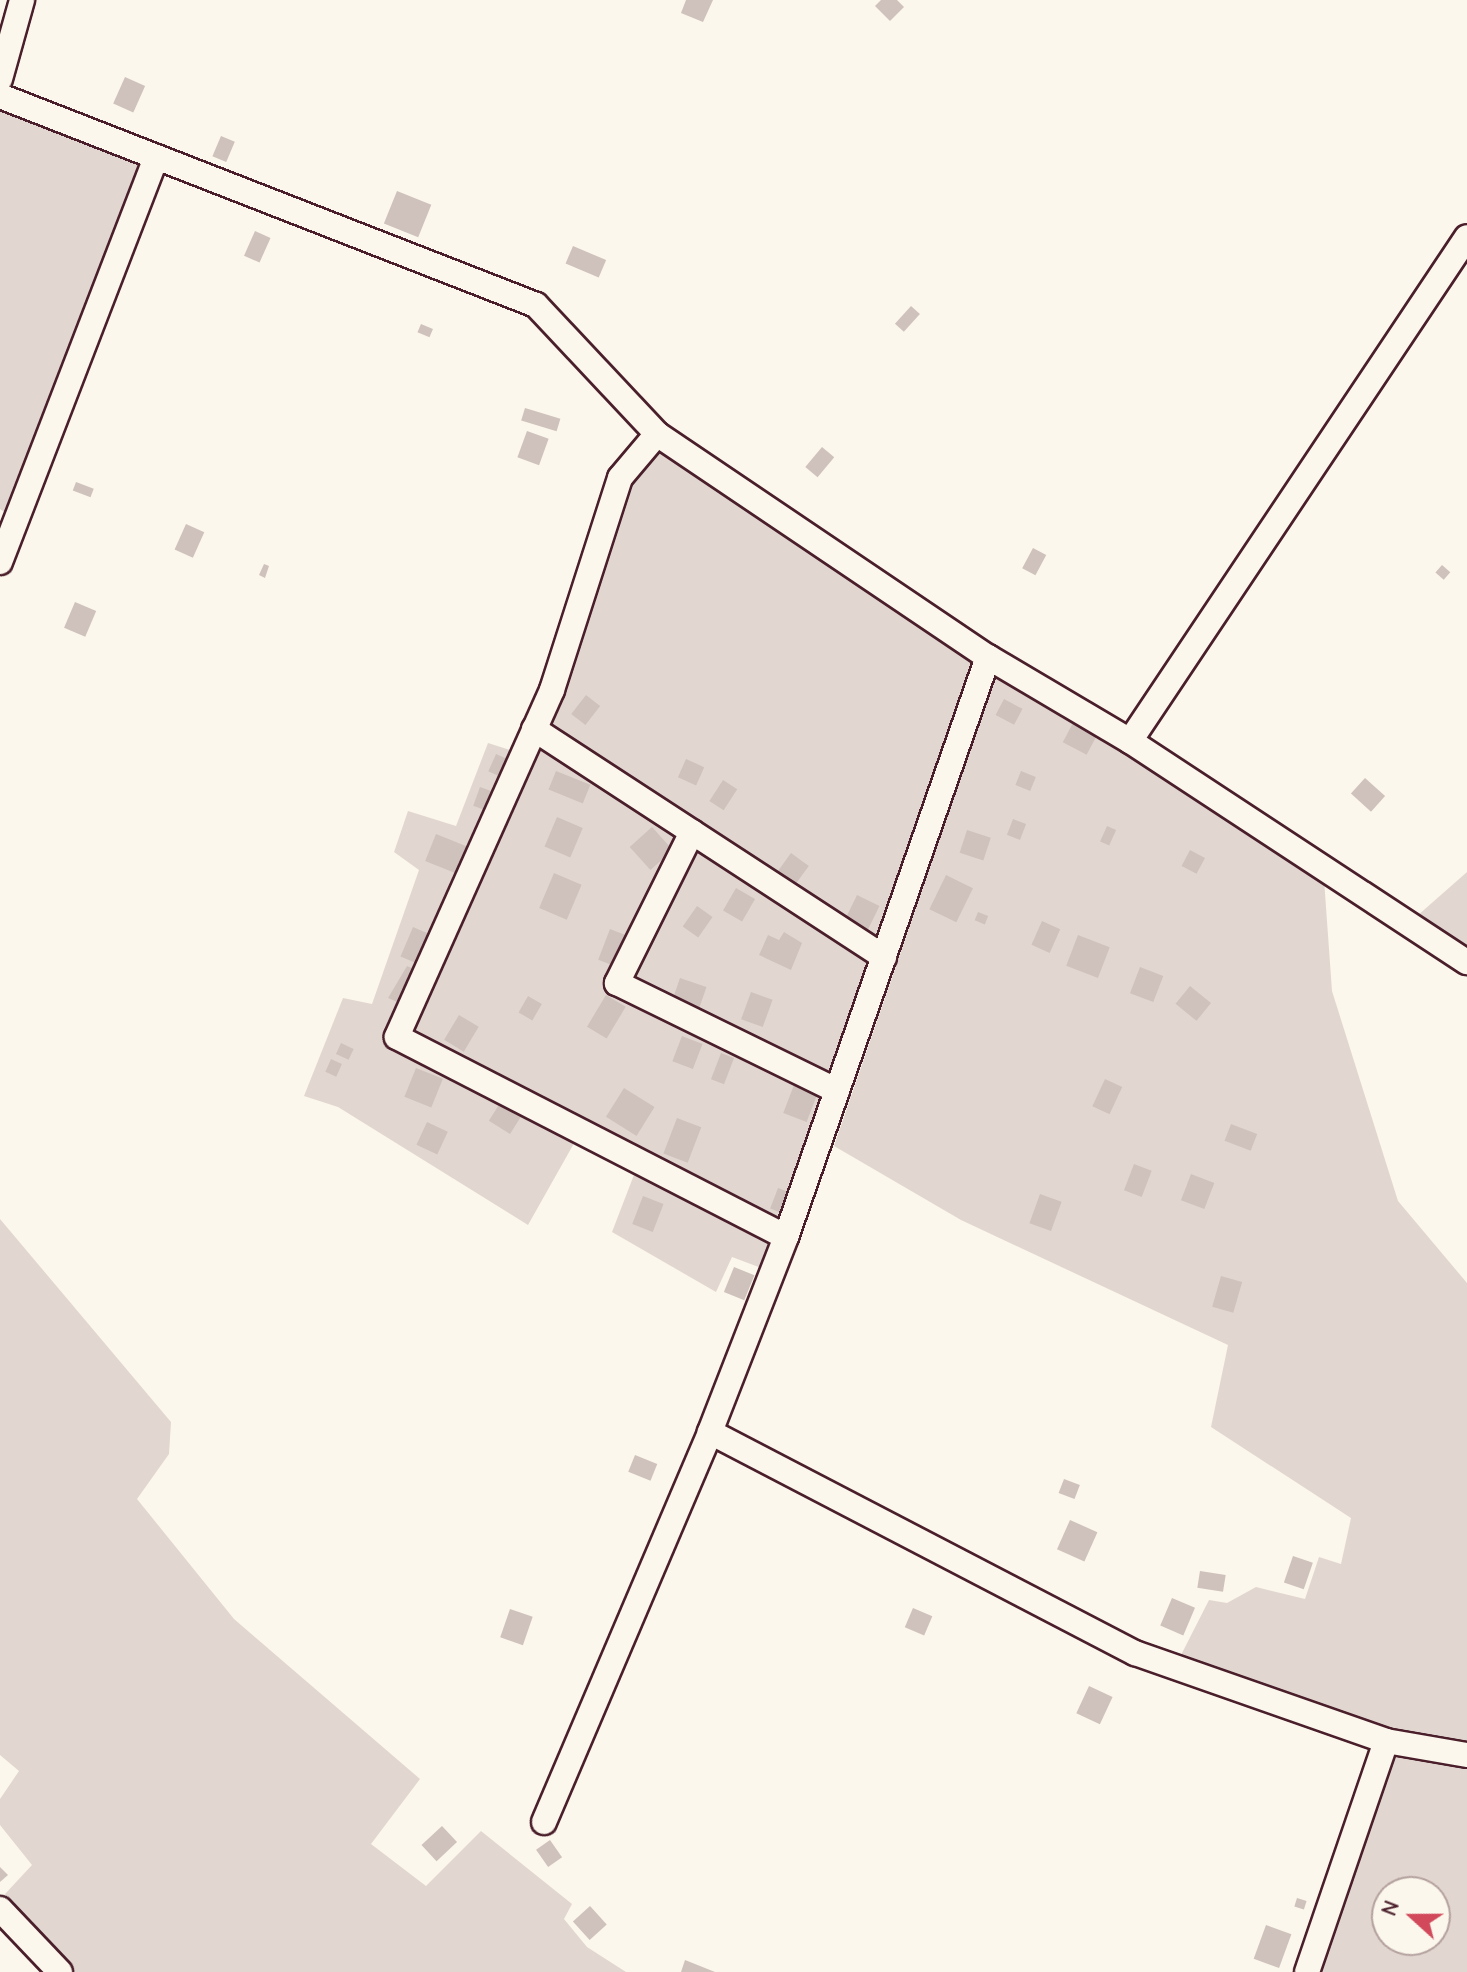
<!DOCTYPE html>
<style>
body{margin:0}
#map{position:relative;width:1467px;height:1972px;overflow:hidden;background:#fbf7ec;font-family:"Comic Neue",sans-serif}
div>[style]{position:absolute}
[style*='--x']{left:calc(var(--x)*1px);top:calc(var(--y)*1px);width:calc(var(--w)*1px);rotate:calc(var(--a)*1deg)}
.green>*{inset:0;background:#e2d7d0}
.building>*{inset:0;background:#cfc2bc;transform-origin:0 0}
.roads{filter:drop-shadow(2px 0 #4a1f2b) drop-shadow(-2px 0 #4a1f2b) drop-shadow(0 2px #4a1f2b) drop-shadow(0 -2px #4a1f2b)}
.minor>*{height:24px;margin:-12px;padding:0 12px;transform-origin:12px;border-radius:12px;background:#fbf7ec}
span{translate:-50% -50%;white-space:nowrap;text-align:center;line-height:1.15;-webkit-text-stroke:6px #fbf7ec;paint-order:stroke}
.north{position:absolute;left:1371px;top:1876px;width:80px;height:80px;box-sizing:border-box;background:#fbf7ec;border:2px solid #b4a19f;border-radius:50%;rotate:291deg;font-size:22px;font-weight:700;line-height:32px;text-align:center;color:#4a1f2b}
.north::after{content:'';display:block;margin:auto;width:28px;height:36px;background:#d1495b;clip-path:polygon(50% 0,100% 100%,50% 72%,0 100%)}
</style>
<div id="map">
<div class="green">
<div style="clip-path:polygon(0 105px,144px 159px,10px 516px,0 509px)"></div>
<div style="clip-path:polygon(642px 431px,975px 660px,764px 1269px,732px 1257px,716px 1292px,612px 1232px,637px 1167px,577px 1138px,528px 1225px,338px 1107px,304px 1096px,343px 998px,372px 1004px,419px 870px,394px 852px,408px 811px,456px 826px,488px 743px,516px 752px,549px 682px,611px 473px)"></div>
<div style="clip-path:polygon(996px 675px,1083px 720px,1324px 879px,1332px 991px,1398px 1201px,1467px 1283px,1467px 1744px,1387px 1730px,1181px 1655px,1209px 1600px,1227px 1603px,1256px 1587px,1305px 1599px,1319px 1557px,1341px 1564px,1351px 1518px,1211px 1427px,1228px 1345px,961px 1220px,834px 1146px)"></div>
<div style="clip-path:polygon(1467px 872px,1467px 949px,1417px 916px)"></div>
<div style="clip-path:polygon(0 1219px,171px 1422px,169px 1454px,137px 1499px,234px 1619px,420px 1779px,371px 1844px,426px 1886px,481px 1831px,572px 1904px,564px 1919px,587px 1947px,626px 1972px,73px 1972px,5px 1894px,32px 1865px,0 1825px,0 1799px,19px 1771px,0 1755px)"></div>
<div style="clip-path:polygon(evenodd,1371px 1744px,1467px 1761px,1467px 1972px,1295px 1972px,1371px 1744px,1387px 1892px,1435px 1892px,1435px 1940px,1387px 1940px,1387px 1892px)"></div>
</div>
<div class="building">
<div style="clip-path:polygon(686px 0,713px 0,703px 22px,681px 13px)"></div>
<div style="clip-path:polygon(881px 0,897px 0,904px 7px,890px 21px,875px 6px)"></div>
<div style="left:125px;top:77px;width:22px;height:29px;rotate:24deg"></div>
<div style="left:221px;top:136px;width:15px;height:22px;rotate:23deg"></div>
<div style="left:397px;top:191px;width:37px;height:35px;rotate:22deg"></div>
<div style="left:255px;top:231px;width:17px;height:27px;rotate:24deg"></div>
<div style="left:573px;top:246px;width:36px;height:19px;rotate:23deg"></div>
<div style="left:911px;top:306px;width:12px;height:24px;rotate:42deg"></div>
<div style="left:421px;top:324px;width:13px;height:9px;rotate:23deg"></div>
<div style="left:525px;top:408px;width:37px;height:13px;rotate:17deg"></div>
<div style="left:527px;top:431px;width:23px;height:28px;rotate:20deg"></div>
<div style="left:822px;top:447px;width:16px;height:26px;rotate:40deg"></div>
<div style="left:76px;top:482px;width:19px;height:9px;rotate:21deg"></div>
<div style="left:186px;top:524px;width:20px;height:28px;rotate:24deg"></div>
<div style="left:1033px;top:548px;width:15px;height:23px;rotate:28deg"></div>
<div style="clip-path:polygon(264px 564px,269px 566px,265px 578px,259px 575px)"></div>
<div style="left:1442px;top:565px;width:11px;height:10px;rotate:41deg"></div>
<div style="left:75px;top:602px;width:23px;height:28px;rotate:23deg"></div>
<div style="left:586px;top:695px;width:18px;height:24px;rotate:38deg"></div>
<div style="left:1004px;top:699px;width:21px;height:18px;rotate:28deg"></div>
<div style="left:1074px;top:721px;width:27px;height:24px;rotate:28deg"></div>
<div style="left:496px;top:754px;width:17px;height:19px;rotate:24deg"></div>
<div style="left:686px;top:759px;width:20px;height:20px;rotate:24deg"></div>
<div style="left:556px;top:771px;width:37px;height:20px;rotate:22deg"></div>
<div style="left:1021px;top:771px;width:16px;height:15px;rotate:22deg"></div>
<div style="left:1365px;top:778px;width:27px;height:21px;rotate:42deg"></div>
<div style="left:723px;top:780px;width:17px;height:25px;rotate:33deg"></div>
<div style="left:480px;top:787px;width:20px;height:20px;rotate:20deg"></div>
<div style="left:557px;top:817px;width:28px;height:32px;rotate:23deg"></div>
<div style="left:1013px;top:819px;width:14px;height:17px;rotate:21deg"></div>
<div style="left:1107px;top:826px;width:10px;height:17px;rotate:24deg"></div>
<div style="left:652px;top:827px;width:31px;height:30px;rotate:48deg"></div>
<div style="left:967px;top:830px;width:25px;height:24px;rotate:18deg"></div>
<div style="left:436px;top:834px;width:35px;height:29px;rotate:22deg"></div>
<div style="left:1190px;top:850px;width:17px;height:18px;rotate:28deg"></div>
<div style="left:791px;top:853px;width:22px;height:24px;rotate:36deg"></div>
<div style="left:554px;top:873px;width:30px;height:38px;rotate:23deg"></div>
<div style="left:946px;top:875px;width:30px;height:38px;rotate:26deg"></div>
<div style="left:736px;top:888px;width:22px;height:26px;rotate:30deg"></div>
<div style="left:857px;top:895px;width:25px;height:34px;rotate:26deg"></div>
<div style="left:697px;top:906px;width:19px;height:25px;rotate:35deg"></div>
<div style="left:978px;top:912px;width:11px;height:9px;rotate:22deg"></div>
<div style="left:1042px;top:921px;width:20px;height:26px;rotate:24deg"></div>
<div style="left:413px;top:927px;width:25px;height:32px;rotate:23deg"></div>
<div style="left:610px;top:929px;width:25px;height:33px;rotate:21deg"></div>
<div style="clip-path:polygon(784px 932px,802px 943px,791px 970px,759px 955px,768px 935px,779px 940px)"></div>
<div style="left:1078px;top:935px;width:34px;height:33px;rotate:21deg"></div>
<div style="clip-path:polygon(407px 966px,421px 972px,409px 1007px,388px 998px)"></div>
<div style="left:1140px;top:967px;width:25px;height:28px;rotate:21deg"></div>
<div style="left:680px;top:978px;width:28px;height:24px;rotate:19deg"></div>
<div style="left:1190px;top:986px;width:27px;height:23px;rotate:39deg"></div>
<div style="left:751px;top:992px;width:23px;height:29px;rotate:20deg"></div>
<div style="left:606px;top:995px;width:23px;height:37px;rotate:31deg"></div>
<div style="left:528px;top:996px;width:16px;height:19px;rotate:30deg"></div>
<div style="left:459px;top:1015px;width:23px;height:29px;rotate:31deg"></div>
<div style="left:682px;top:1036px;width:22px;height:27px;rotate:21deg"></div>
<div style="left:341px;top:1043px;width:14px;height:12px;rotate:25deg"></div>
<div style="left:721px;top:1053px;width:14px;height:28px;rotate:21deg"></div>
<div style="left:331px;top:1059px;width:12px;height:14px;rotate:24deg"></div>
<div style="left:416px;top:1068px;width:29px;height:31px;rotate:22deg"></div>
<div style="left:1105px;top:1079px;width:19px;height:30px;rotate:25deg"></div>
<div style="left:794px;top:1085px;width:25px;height:30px;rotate:21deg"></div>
<div style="left:624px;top:1088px;width:36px;height:34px;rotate:32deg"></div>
<div style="left:500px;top:1103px;width:25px;height:21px;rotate:32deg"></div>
<div style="left:677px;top:1118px;width:26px;height:38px;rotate:21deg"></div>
<div style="left:427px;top:1122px;width:23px;height:25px;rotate:25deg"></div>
<div style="left:1231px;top:1124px;width:28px;height:18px;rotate:21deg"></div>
<div style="left:1134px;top:1164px;width:19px;height:28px;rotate:21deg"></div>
<div style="left:1191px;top:1174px;width:25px;height:28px;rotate:21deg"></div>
<div style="left:778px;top:1188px;width:14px;height:22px;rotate:21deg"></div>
<div style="left:1040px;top:1194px;width:23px;height:31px;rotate:20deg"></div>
<div style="left:643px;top:1196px;width:22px;height:30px;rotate:21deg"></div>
<div style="left:734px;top:1267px;width:22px;height:27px;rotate:22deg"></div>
<div style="left:1221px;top:1276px;width:22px;height:32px;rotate:16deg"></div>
<div style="left:635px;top:1455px;width:24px;height:18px;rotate:22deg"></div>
<div style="left:1064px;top:1479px;width:17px;height:15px;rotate:21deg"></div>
<div style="left:1070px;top:1520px;width:30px;height:32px;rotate:24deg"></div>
<div style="left:1293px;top:1556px;width:21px;height:28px;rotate:19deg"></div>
<div style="left:1200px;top:1571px;width:26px;height:17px;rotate:9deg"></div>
<div style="left:1172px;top:1598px;width:25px;height:30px;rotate:23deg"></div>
<div style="left:913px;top:1608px;width:21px;height:21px;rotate:23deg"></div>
<div style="left:510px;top:1609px;width:24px;height:30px;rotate:19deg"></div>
<div style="left:1089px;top:1686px;width:26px;height:30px;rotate:25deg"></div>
<div style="left:442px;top:1826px;width:22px;height:28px;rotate:47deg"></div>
<div style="left:550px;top:1840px;width:21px;height:17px;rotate:55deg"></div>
<div style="clip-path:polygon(0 1867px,8px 1875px,0 1882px)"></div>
<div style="clip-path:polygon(1398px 1877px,1422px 1887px,1420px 1892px,1392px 1892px)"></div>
<div style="left:1297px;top:1898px;width:10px;height:9px;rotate:17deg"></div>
<div style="left:590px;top:1906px;width:25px;height:23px;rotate:48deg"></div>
<div style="left:1266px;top:1925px;width:27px;height:36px;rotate:20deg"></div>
<div style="clip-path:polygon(685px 1960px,715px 1972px,681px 1972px)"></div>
</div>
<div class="roads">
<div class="minor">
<div style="--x:0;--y:79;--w:82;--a:-74.4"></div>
<div style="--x:0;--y:96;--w:575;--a:21.3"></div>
<div style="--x:536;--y:305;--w:177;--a:46.8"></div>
<div style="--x:657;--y:434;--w:399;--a:34"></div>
<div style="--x:988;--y:657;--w:165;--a:30.6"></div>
<div style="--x:1130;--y:741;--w:403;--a:33.3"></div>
<div style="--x:657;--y:434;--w:57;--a:130.1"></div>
<div style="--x:620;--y:478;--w:223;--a:107.8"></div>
<div style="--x:552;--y:690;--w:380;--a:114.1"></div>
<div style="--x:397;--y:1037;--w:437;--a:27.2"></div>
<div style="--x:0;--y:562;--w:434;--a:-68.9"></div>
<div style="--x:988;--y:657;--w:614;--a:109.2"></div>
<div style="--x:786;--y:1237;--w:209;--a:111.3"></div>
<div style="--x:710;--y:1432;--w:479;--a:27.5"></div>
<div style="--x:1135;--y:1653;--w:266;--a:19.3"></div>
<div style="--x:1386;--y:1741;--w:82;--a:9.8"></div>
<div style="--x:534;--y:729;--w:418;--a:33.1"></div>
<div style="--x:1130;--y:741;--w:606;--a:-56.23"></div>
<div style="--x:692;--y:832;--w:169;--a:116.4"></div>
<div style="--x:617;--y:983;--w:245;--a:26.1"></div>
<div style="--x:544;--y:1822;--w:424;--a:-66.9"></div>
<div style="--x:0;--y:1909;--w:87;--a:46.4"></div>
<div style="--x:1307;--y:1972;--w:244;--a:-71.1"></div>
</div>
</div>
<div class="north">N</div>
</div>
